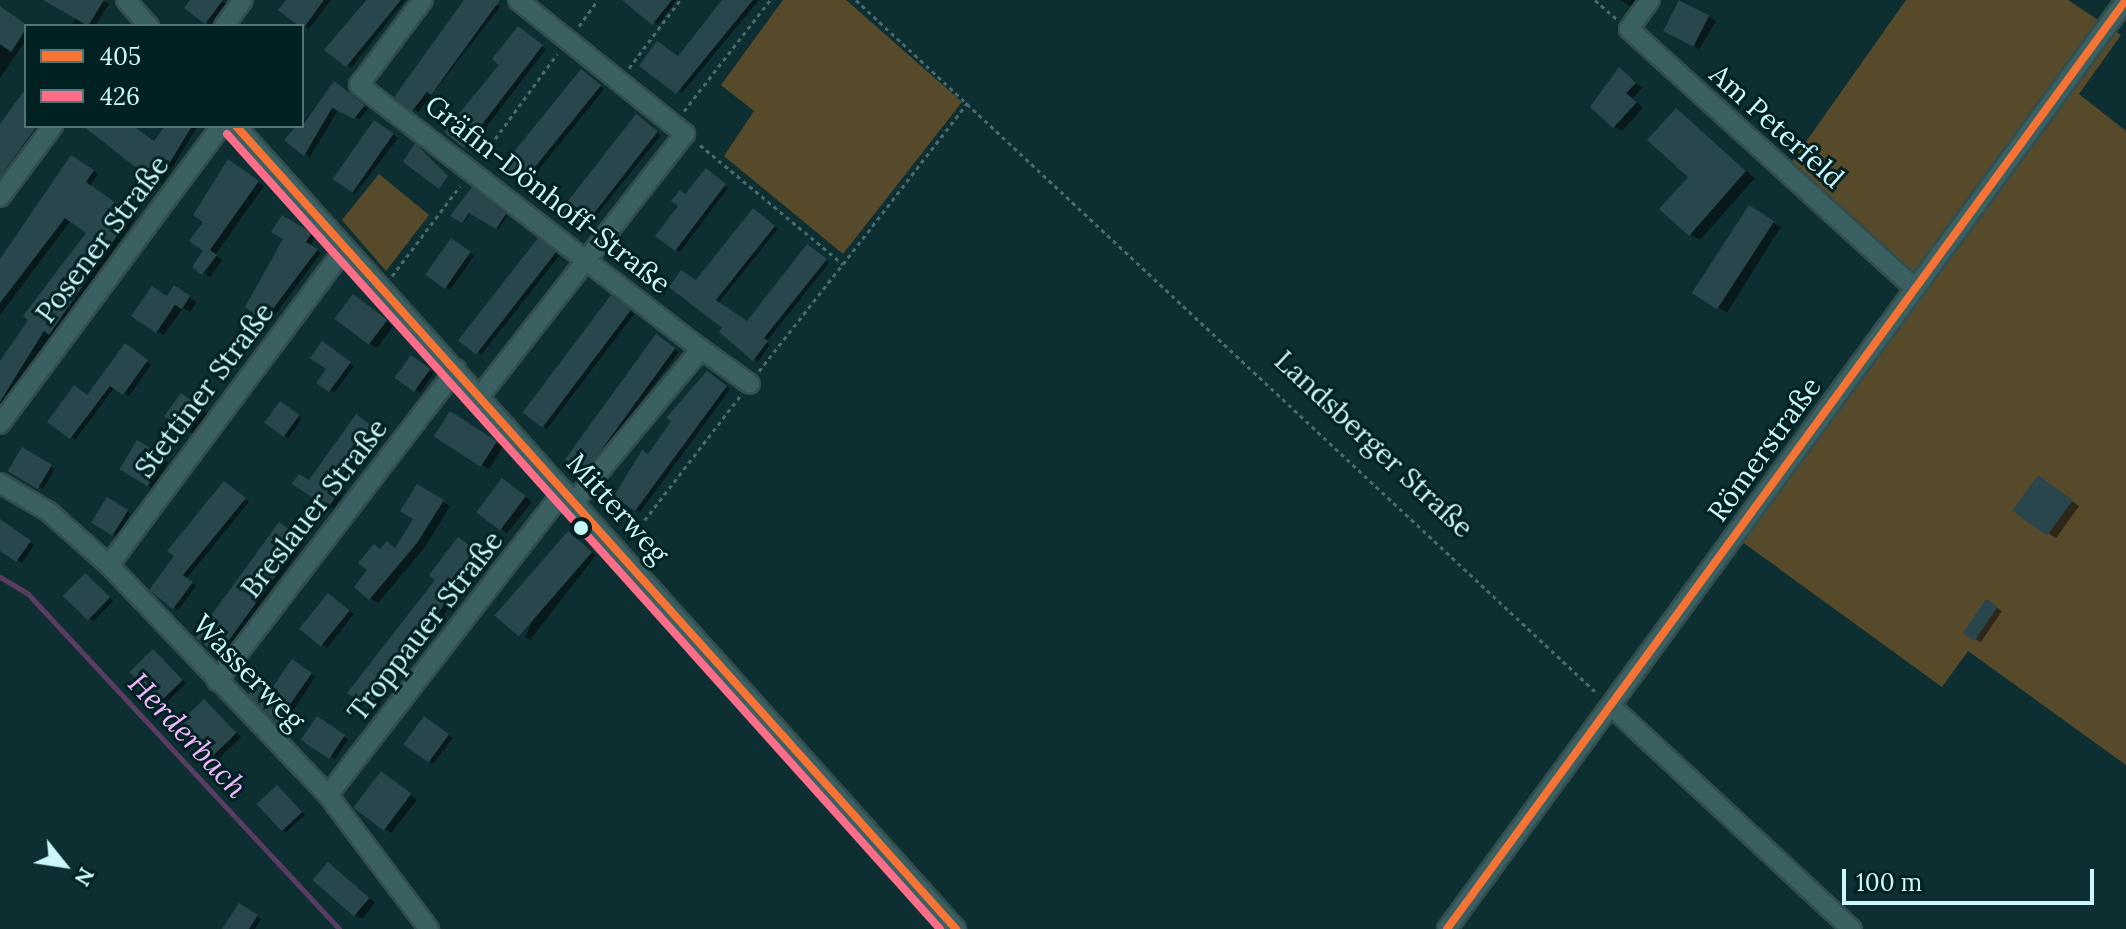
<!DOCTYPE html>
<meta charset="utf-8">
<style>
body{margin:0}
#map{position:relative;width:2126px;height:929px;overflow:hidden;background:#0e2f31;font-family:Lora,serif}
div>[style]{position:absolute}
[style*='--x']{left:calc(var(--x)*1px);top:calc(var(--y)*1px);width:calc(var(--w)*1px);rotate:calc(var(--a)*1deg)}
.green>*{inset:0;background:#574a2b}
.shadow>*{inset:0;background:#0007;transform-origin:0 0}
.stream>*{height:5px;margin:-2.5px;padding:0 2.5px;transform-origin:2.5px;border-radius:2.5px;background:#5a3c63}
.building>*{inset:0;background:#28464b;transform-origin:0 0}
.path>*{height:3px;margin-top:-1.5px;transform-origin:0;background:repeating-linear-gradient(90deg,#4a6a6b 0 4px,transparent 0 8px)}
.roads{filter:drop-shadow(2px 0 #334d4e) drop-shadow(-2px 0 #334d4e) drop-shadow(0 2px #334d4e) drop-shadow(0 -2px #334d4e)}
.minor>*{height:18px;margin:-9px;padding:0 9px;transform-origin:9px;border-radius:9px;background:#3a6062}
.bus-1>*{height:8px;margin:-4px;padding:0 4px;transform-origin:4px;border-radius:4px;background:#f57335}
.bus-2>*{height:8px;margin:-4px;padding:0 4px;transform-origin:4px;border-radius:4px;background:#fb6d88}
.dots>*{width:22px;height:22px;translate:-50% -50%;box-sizing:border-box;border:4px solid #012022;border-radius:50%}
span{translate:-50% -50%;white-space:nowrap;text-align:center;line-height:1.15;-webkit-text-stroke:6px #012022;paint-order:stroke}
.street-label{font-size:28px;color:#caf7f9}
.water-label{font-size:30px;color:#f0b7fd;font-style:italic}
.legend{position:absolute;left:24px;top:24px;width:280px;height:104px;box-sizing:border-box;background:#012022;border:2px solid #517678;margin:0;padding:10px 14px;list-style:none;font-size:24px;color:#caf7f9}
.legend li{display:flex;align-items:center;gap:16px;height:40px}
.legend b{width:40px;border:2px solid #517678}
.north{position:absolute;left:24px;top:825px;width:80px;height:80px;-webkit-text-stroke:6px #012022;paint-order:stroke;rotate:120deg;font-size:22px;font-weight:700;line-height:32px;text-align:center;color:#caf7f9}
.north::after{content:'';display:block;margin:auto;width:28px;height:36px;background:#caf7f9;clip-path:polygon(50% 0,100% 100%,50% 72%,0 100%)}
.scale{position:absolute;left:1842px;top:869px;width:252px;height:36px;box-sizing:border-box;border:4px solid #caf7f9;border-top:0;padding-left:10px;font-size:24px;line-height:28px;white-space:nowrap;color:#caf7f9;-webkit-text-stroke:6px #012022;paint-order:stroke}
</style>
<div id="map">
<div class="green">
<div style="clip-path:polygon(783px 0,846px 0,962px 102px,843px 254px,724px 156px,754px 111px,721px 85px)"></div>
<div style="clip-path:polygon(1906px 0,2068px 0,2121px 35px,2079px 94px,2126px 131px,2126px 765px,1968px 651px,1942px 687px,1741px 541px,1911px 299px,1809px 203px,1791px 163px)"></div>
<div style="clip-path:polygon(379px 174px,429px 215px,386px 271px,342px 220px)"></div>
</div>
<div class="shadow">
<div style="clip-path:polygon(46px 0,102px 0,109px 4px,95px 26px,72px 26px,76px 18px)"></div>
<div style="clip-path:polygon(192px 0,220px 0,226px 4px,211px 25px,187px 8px)"></div>
<div style="clip-path:polygon(288px 0,331px 0,308px 30px)"></div>
<div style="clip-path:polygon(365px 0,405px 0,351px 68px,327px 49px)"></div>
<div style="clip-path:polygon(466px 0,490px 0,500px 7px,418px 112px,397px 96px)"></div>
<div style="clip-path:polygon(636px 0,677px 0,658px 25px)"></div>
<div style="clip-path:polygon(725px 0,759px 0,681px 94px,678px 58px)"></div>
<div style="clip-path:polygon(1620px 0,1640px 0,1634px 9px)"></div>
<div style="left:1681px;top:0;width:41px;height:33px;rotate:31deg"></div>
<div style="clip-path:polygon(0 14px,26px 26px,26px 40px,0 78px)"></div>
<div style="clip-path:polygon(523px 31px,546px 49px,470px 148px,465px 146px,502px 65px)"></div>
<div style="clip-path:polygon(1620px 70px,1642px 88px,1633px 98px,1643px 108px,1622px 131px,1614px 127px)"></div>
<div style="clip-path:polygon(586px 74px,604px 89px,528px 183px,523px 181px)"></div>
<div style="clip-path:polygon(335px 84px,368px 108px,360px 119px,338px 110px,310px 157px,287px 140px)"></div>
<div style="clip-path:polygon(26px 92px,26px 126px,43px 126px,0 183px,0 127px)"></div>
<div style="clip-path:polygon(1676px 111px,1755px 178px,1700px 240px,1690px 234px,1691px 177px)"></div>
<div style="clip-path:polygon(641px 119px,661px 135px,585px 229px,580px 226px)"></div>
<div style="clip-path:polygon(374px 122px,398px 138px,355px 194px,351px 191px)"></div>
<div style="clip-path:polygon(96px 126px,130px 126px,155px 143px,167px 126px,198px 126px,162px 184px)"></div>
<div style="clip-path:polygon(72px 158px,98px 174px,90px 186px,136px 218px,0 410px,0 363px,89px 232px,71px 220px,0 315px,0 262px)"></div>
<div style="clip-path:polygon(234px 165px,264px 186px,215px 255px,222px 260px,210px 277px,194px 267px,206px 251px,206px 222px)"></div>
<div style="clip-path:polygon(710px 173px,728px 188px,680px 252px,676px 250px,686px 196px)"></div>
<div style="clip-path:polygon(472px 190px,507px 216px,499px 229px,471px 212px,464px 222px,453px 215px)"></div>
<div style="left:1750px;top:208px;width:36px;height:101px;rotate:32deg"></div>
<div style="clip-path:polygon(758px 213px,778px 229px,718px 303px,748px 324px,811px 248px,829px 263px,766px 342px,770px 344px,758px 362px,721px 331px,724px 327px,697px 283px)"></div>
<div style="clip-path:polygon(283px 217px,315px 237px,310px 246px,321px 253px,257px 339px,243px 330px,286px 239px)"></div>
<div style="clip-path:polygon(456px 243px,474px 256px,450px 290px,427px 275px)"></div>
<div style="clip-path:polygon(543px 243px,559px 256px,481px 355px,477px 352px)"></div>
<div style="clip-path:polygon(175px 288px,197px 302px,190px 312px,183px 308px,164px 335px,157px 331px)"></div>
<div style="clip-path:polygon(616px 300px,634px 314px,547px 429px,543px 426px)"></div>
<div style="clip-path:polygon(361px 301px,393px 326px,377px 348px,369px 343px)"></div>
<div style="clip-path:polygon(661px 340px,679px 352px,586px 474px,582px 471px)"></div>
<div style="clip-path:polygon(327px 346px,354px 366px,334px 393px,318px 383px,329px 368px)"></div>
<div style="clip-path:polygon(128px 348px,151px 365px,129px 396px,115px 387px,75px 440px,71px 437px,88px 398px)"></div>
<div style="left:411px;top:358px;width:27px;height:24px;rotate:33deg"></div>
<div style="clip-path:polygon(711px 375px,730px 389px,640px 512px,617px 496px)"></div>
<div style="clip-path:polygon(186px 398px,208px 414px,193px 434px,167px 416px)"></div>
<div style="clip-path:polygon(285px 406px,302px 419px,288px 438px,284px 435px)"></div>
<div style="clip-path:polygon(458px 418px,503px 447px,489px 469px,482px 465px)"></div>
<div style="clip-path:polygon(361px 419px,379px 433px,340px 486px,346px 490px,334px 509px,295px 483px,310px 482px)"></div>
<div style="left:138px;top:443px;width:36px;height:31px;rotate:32deg"></div>
<div style="left:22px;top:450px;width:38px;height:23px;rotate:30deg"></div>
<div style="clip-path:polygon(2046px 482px,2079px 506px,2056px 538px,2049px 534px)"></div>
<div style="clip-path:polygon(510px 484px,532px 502px,507px 533px,478px 511px)"></div>
<div style="clip-path:polygon(229px 486px,249px 502px,186px 579px,196px 586px,178px 610px,158px 596px)"></div>
<div style="clip-path:polygon(418px 486px,450px 506px,425px 547px,378px 603px,370px 598px,382px 550px,397px 549px,416px 518px)"></div>
<div style="left:107px;top:499px;width:28px;height:27px;rotate:32deg"></div>
<div style="clip-path:polygon(8px 526px,34px 545px,22px 563px,0 549px,0 528px)"></div>
<div style="clip-path:polygon(284px 528px,305px 543px,220px 659px,215px 656px)"></div>
<div style="clip-path:polygon(572px 537px,596px 555px,530px 640px,525px 637px)"></div>
<div style="clip-path:polygon(464px 542px,485px 558px,375px 709px,370px 706px)"></div>
<div style="clip-path:polygon(90px 578px,113px 601px,94px 621px,89px 618px)"></div>
<div style="clip-path:polygon(333px 598px,354px 614px,327px 648px,323px 645px)"></div>
<div style="left:1987px;top:601px;width:18px;height:38px;rotate:34deg"></div>
<div style="clip-path:polygon(154px 651px,186px 683px,165px 704px,161px 701px)"></div>
<div style="clip-path:polygon(292px 662px,315px 677px,283px 726px,251px 694px,273px 690px)"></div>
<div style="clip-path:polygon(209px 704px,241px 737px,216px 761px,211px 758px)"></div>
<div style="left:317px;top:719px;width:37px;height:24px;rotate:33deg"></div>
<div style="clip-path:polygon(429px 721px,453px 738px,433px 764px,429px 761px)"></div>
<div style="clip-path:polygon(389px 778px,417px 800px,391px 833px,355px 807px)"></div>
<div style="clip-path:polygon(278px 787px,305px 815px,286px 832px,281px 830px)"></div>
<div style="clip-path:polygon(328px 864px,375px 903px,362px 919px,354px 914px)"></div>
<div style="clip-path:polygon(239px 906px,261px 919px,255px 929px,225px 929px)"></div>
</div>
<div class="stream">
<div style="--x:0;--y:577;--w:33;--a:31"></div>
<div style="--x:28;--y:594;--w:457;--a:47.1"></div>
</div>
<div class="building">
<div style="clip-path:polygon(43px 0,104px 0,88px 26px)"></div>
<div style="clip-path:polygon(190px 0,223px 0,205px 24px,184px 8px)"></div>
<div style="clip-path:polygon(286px 0,324px 0,303px 29px,278px 10px)"></div>
<div style="clip-path:polygon(366px 0,401px 0,346px 67px,324px 50px)"></div>
<div style="clip-path:polygon(464px 0,500px 0,431px 95px,427px 92px,412px 111px,394px 97px)"></div>
<div style="clip-path:polygon(622px 0,672px 0,652px 25px)"></div>
<div style="clip-path:polygon(722px 0,753px 0,676px 94px,639px 66px,657px 41px,678px 56px)"></div>
<div style="left:1679px;top:0;width:34px;height:35px;rotate:27deg"></div>
<div style="clip-path:polygon(0 6px,28px 26px,11px 52px,0 44px)"></div>
<div style="clip-path:polygon(518px 26px,543px 45px,464px 148px,444px 132px,499px 65px,492px 59px)"></div>
<div style="clip-path:polygon(1619px 67px,1636px 83px,1626px 93px,1637px 102px,1613px 128px,1590px 107px)"></div>
<div style="left:581px;top:69px;width:26px;height:125px;rotate:39deg"></div>
<div style="clip-path:polygon(334px 81px,365px 105px,354px 119px,332px 108px,304px 156px,284px 140px,296px 126px,302px 126px)"></div>
<div style="clip-path:polygon(26px 88px,26px 126px,37px 126px,0 177px,0 124px)"></div>
<div style="clip-path:polygon(1676px 108px,1746px 171px,1689px 236px,1659px 209px,1688px 177px,1647px 140px)"></div>
<div style="left:636px;top:114px;width:28px;height:124px;rotate:38deg"></div>
<div style="left:374px;top:120px;width:24px;height:72px;rotate:35deg"></div>
<div style="clip-path:polygon(83px 126px,133px 126px,154px 141px,165px 126px,192px 126px,157px 184px)"></div>
<div style="clip-path:polygon(415px 143px,448px 176px,439px 189px,403px 162px)"></div>
<div style="clip-path:polygon(71px 155px,94px 170px,86px 182px,132px 214px,49px 335px,44px 331px,0 402px,0 361px,28px 320px,23px 316px,86px 233px,65px 218px,0 303px,0 259px)"></div>
<div style="clip-path:polygon(228px 159px,259px 181px,210px 250px,217px 255px,202px 275px,192px 267px,203px 251px,189px 241px,203px 222px,193px 215px)"></div>
<div style="clip-path:polygon(706px 168px,726px 184px,675px 251px,655px 236px,678px 206px,671px 201px,680px 190px,685px 194px)"></div>
<div style="clip-path:polygon(472px 187px,506px 214px,496px 229px,469px 213px,462px 223px,450px 216px)"></div>
<div style="left:1749px;top:205px;width:30px;height:105px;rotate:33deg"></div>
<div style="clip-path:polygon(753px 208px,775px 226px,716px 300px,747px 321px,807px 244px,827px 259px,764px 338px,768px 341px,753px 361px,719px 332px,722px 328px,669px 287px,681px 270px,696px 280px)"></div>
<div style="clip-path:polygon(282px 215px,312px 233px,306px 242px,318px 249px,251px 338px,241px 330px,253px 313px,245px 307px,283px 239px,271px 232px)"></div>
<div style="left:451px;top:238px;width:24px;height:45px;rotate:35deg"></div>
<div style="left:538px;top:238px;width:23px;height:130px;rotate:38deg"></div>
<div style="clip-path:polygon(174px 285px,190px 296px,182px 309px,175px 305px,156px 333px,131px 316px,152px 286px,167px 296px)"></div>
<div style="left:353px;top:294px;width:43px;height:31px;rotate:37deg"></div>
<div style="left:611px;top:295px;width:25px;height:147px;rotate:37deg"></div>
<div style="left:656px;top:334px;width:24px;height:155px;rotate:36deg"></div>
<div style="clip-path:polygon(322px 341px,351px 362px,329px 392px,316px 383px,326px 369px,310px 358px)"></div>
<div style="clip-path:polygon(125px 343px,148px 360px,123px 395px,110px 386px,70px 439px,47px 422px,74px 385px,87px 395px)"></div>
<div style="left:411px;top:355px;width:24px;height:28px;rotate:36deg"></div>
<div style="clip-path:polygon(707px 371px,727px 386px,635px 511px,614px 496px,642px 450px,648px 454px,671px 421px,666px 418px)"></div>
<div style="left:181px;top:393px;width:29px;height:29px;rotate:36deg"></div>
<div style="left:280px;top:401px;width:24px;height:27px;rotate:36deg"></div>
<div style="left:450px;top:411px;width:56px;height:30px;rotate:33deg"></div>
<div style="clip-path:polygon(356px 414px,376px 429px,337px 482px,343px 486px,328px 508px,292px 484px,299px 474px,309px 480px)"></div>
<div style="left:137px;top:440px;width:33px;height:34px;rotate:31deg"></div>
<div style="left:22px;top:447px;width:35px;height:28px;rotate:31deg"></div>
<div style="left:2038px;top:475px;width:43px;height:44px;rotate:36deg"></div>
<div style="left:502px;top:478px;width:30px;height:43px;rotate:37deg"></div>
<div style="clip-path:polygon(224px 481px,246px 498px,183px 575px,193px 582px,173px 609px,149px 590px,174px 556px,167px 551px)"></div>
<div style="clip-path:polygon(417px 484px,444px 500px,417px 543px,369px 600px,354px 587px,367px 570px,358px 563px,374px 544px,380px 549px,387px 541px,395px 548px,413px 519px,400px 511px)"></div>
<div style="left:107px;top:497px;width:25px;height:30px;rotate:32deg"></div>
<div style="clip-path:polygon(0 519px,31px 541px,16px 562px,0 551px)"></div>
<div style="left:279px;top:522px;width:29px;height:143px;rotate:36deg"></div>
<div style="left:568px;top:531px;width:32px;height:112px;rotate:41deg"></div>
<div style="clip-path:polygon(458px 537px,481px 554px,369px 708px,347px 693px,435px 580px,429px 575px)"></div>
<div style="left:85px;top:573px;width:35px;height:32px;rotate:44deg"></div>
<div style="left:328px;top:593px;width:28px;height:46px;rotate:39deg"></div>
<div style="left:1986px;top:599px;width:14px;height:41px;rotate:34deg"></div>
<div style="left:153px;top:649px;width:43px;height:33px;rotate:46deg"></div>
<div style="clip-path:polygon(292px 659px,312px 673px,289px 706px,293px 710px,277px 724px,248px 694px,263px 679px,272px 688px)"></div>
<div style="left:204px;top:699px;width:47px;height:38px;rotate:46deg"></div>
<div style="left:317px;top:716px;width:34px;height:29px;rotate:34deg"></div>
<div style="left:424px;top:716px;width:31px;height:35px;rotate:36deg"></div>
<div style="left:381px;top:771px;width:38px;height:46px;rotate:37deg"></div>
<div style="left:277px;top:785px;width:37px;height:28px;rotate:47deg"></div>
<div style="left:328px;top:862px;width:55px;height:24px;rotate:41deg"></div>
<div style="clip-path:polygon(239px 903px,258px 915px,249px 929px,222px 929px)"></div>
</div>
<div class="path">
<div style="--x:856;--y:0;--w:1016;--a:43.09"></div>
<div style="--x:1595;--y:0;--w:29;--a:41"></div>
<div style="--x:579;--y:26;--w:32;--a:-54"></div>
<div style="--x:629;--y:68;--w:85;--a:-53.1"></div>
<div style="--x:684;--y:111;--w:140;--a:-52.2"></div>
<div style="--x:700;--y:145;--w:186;--a:39.8"></div>
<div style="--x:843;--y:264;--w:206;--a:-52.3"></div>
<div style="--x:481;--y:158;--w:129;--a:-53.8"></div>
<div style="--x:392;--y:276;--w:113;--a:-52.9"></div>
<div style="--x:759;--y:371;--w:136;--a:-51.9"></div>
<div style="--x:630;--y:539;--w:180;--a:-52.4"></div>
</div>
<div class="roads">
<div class="minor">
<div style="--x:126;--y:0;--w:35;--a:49"></div>
<div style="--x:423;--y:0;--w:106;--a:127"></div>
<div style="--x:359;--y:85;--w:432;--a:37.7"></div>
<div style="--x:701;--y:349;--w:199;--a:129.7"></div>
<div style="--x:1650;--y:0;--w:36;--a:126"></div>
<div style="--x:1629;--y:29;--w:386;--a:42.2"></div>
<div style="--x:224;--y:26;--w:32;--a:-54"></div>
<div style="--x:236;--y:126;--w:1079;--a:48.12"></div>
<div style="--x:0;--y:197;--w:89;--a:-53.3"></div>
<div style="--x:701;--y:349;--w:60;--a:35.5"></div>
<div style="--x:480;--y:396;--w:333;--a:-52"></div>
<div style="--x:685;--y:134;--w:214;--a:-141.3"></div>
<div style="--x:0;--y:424;--w:371;--a:-53.4"></div>
<div style="--x:0;--y:483;--w:57;--a:30.6"></div>
<div style="--x:49;--y:512;--w:80;--a:41.5"></div>
<div style="--x:109;--y:565;--w:318;--a:46.4"></div>
<div style="--x:328;--y:795;--w:168;--a:53"></div>
<div style="--x:109;--y:565;--w:393;--a:-53.3"></div>
<div style="--x:217;--y:681;--w:393;--a:-52.5"></div>
<div style="--x:1611;--y:706;--w:328;--a:42.8"></div>
<div style="--x:328;--y:795;--w:385;--a:-52.2"></div>
<div style="--x:1447;--y:929;--w:1151;--a:-53.84"></div>
</div>
</div>
<div class="bus-1">
<div style="--x:236;--y:126;--w:1079;--a:48.12"></div>
<div style="--x:1447;--y:929;--w:1151;--a:-53.84"></div>
</div>
<div class="bus-2">
<div style="--x:227;--y:134;--w:1068;--a:48.11"></div>
</div>
<div class="dots">
<div style="left:581px;top:528px;background:#caf7f9"></div>
</div>
<div class="street-label">
<span style="left:1777px;top:126px;rotate:42deg">Am Peterfeld</span>
<span style="left:548px;top:194px;rotate:38deg">Gräfin-Dönhoff-Straße</span>
<span style="left:102px;top:239px;rotate:-53deg">Posener Straße</span>
<span style="left:204px;top:390px;rotate:-53deg">Stettiner Straße</span>
<span style="left:1374px;top:444px;rotate:43deg">Landsberger Straße</span>
<span style="left:1764px;top:449px;rotate:-54deg">Römerstraße</span>
<span style="left:314px;top:508px;rotate:-52deg">Breslauer Straße</span>
<span style="left:618px;top:508px;rotate:48deg">Mitterweg</span>
<span style="left:425px;top:626px;rotate:-52deg">Troppauer Straße</span>
<span style="left:249px;top:672px;rotate:46deg">Wasserweg</span>
</div>
<div class="water-label">
<span style="left:188px;top:735px;rotate:47deg">Herderbach</span>
</div>
<ul class="legend">
<li><b style="height:10px;background:#f57335"></b>405</li>
<li><b style="height:10px;background:#fb6d88"></b>426</li>
</ul>
<div class="north">N</div>
<div class="scale">100 m</div>
</div>
